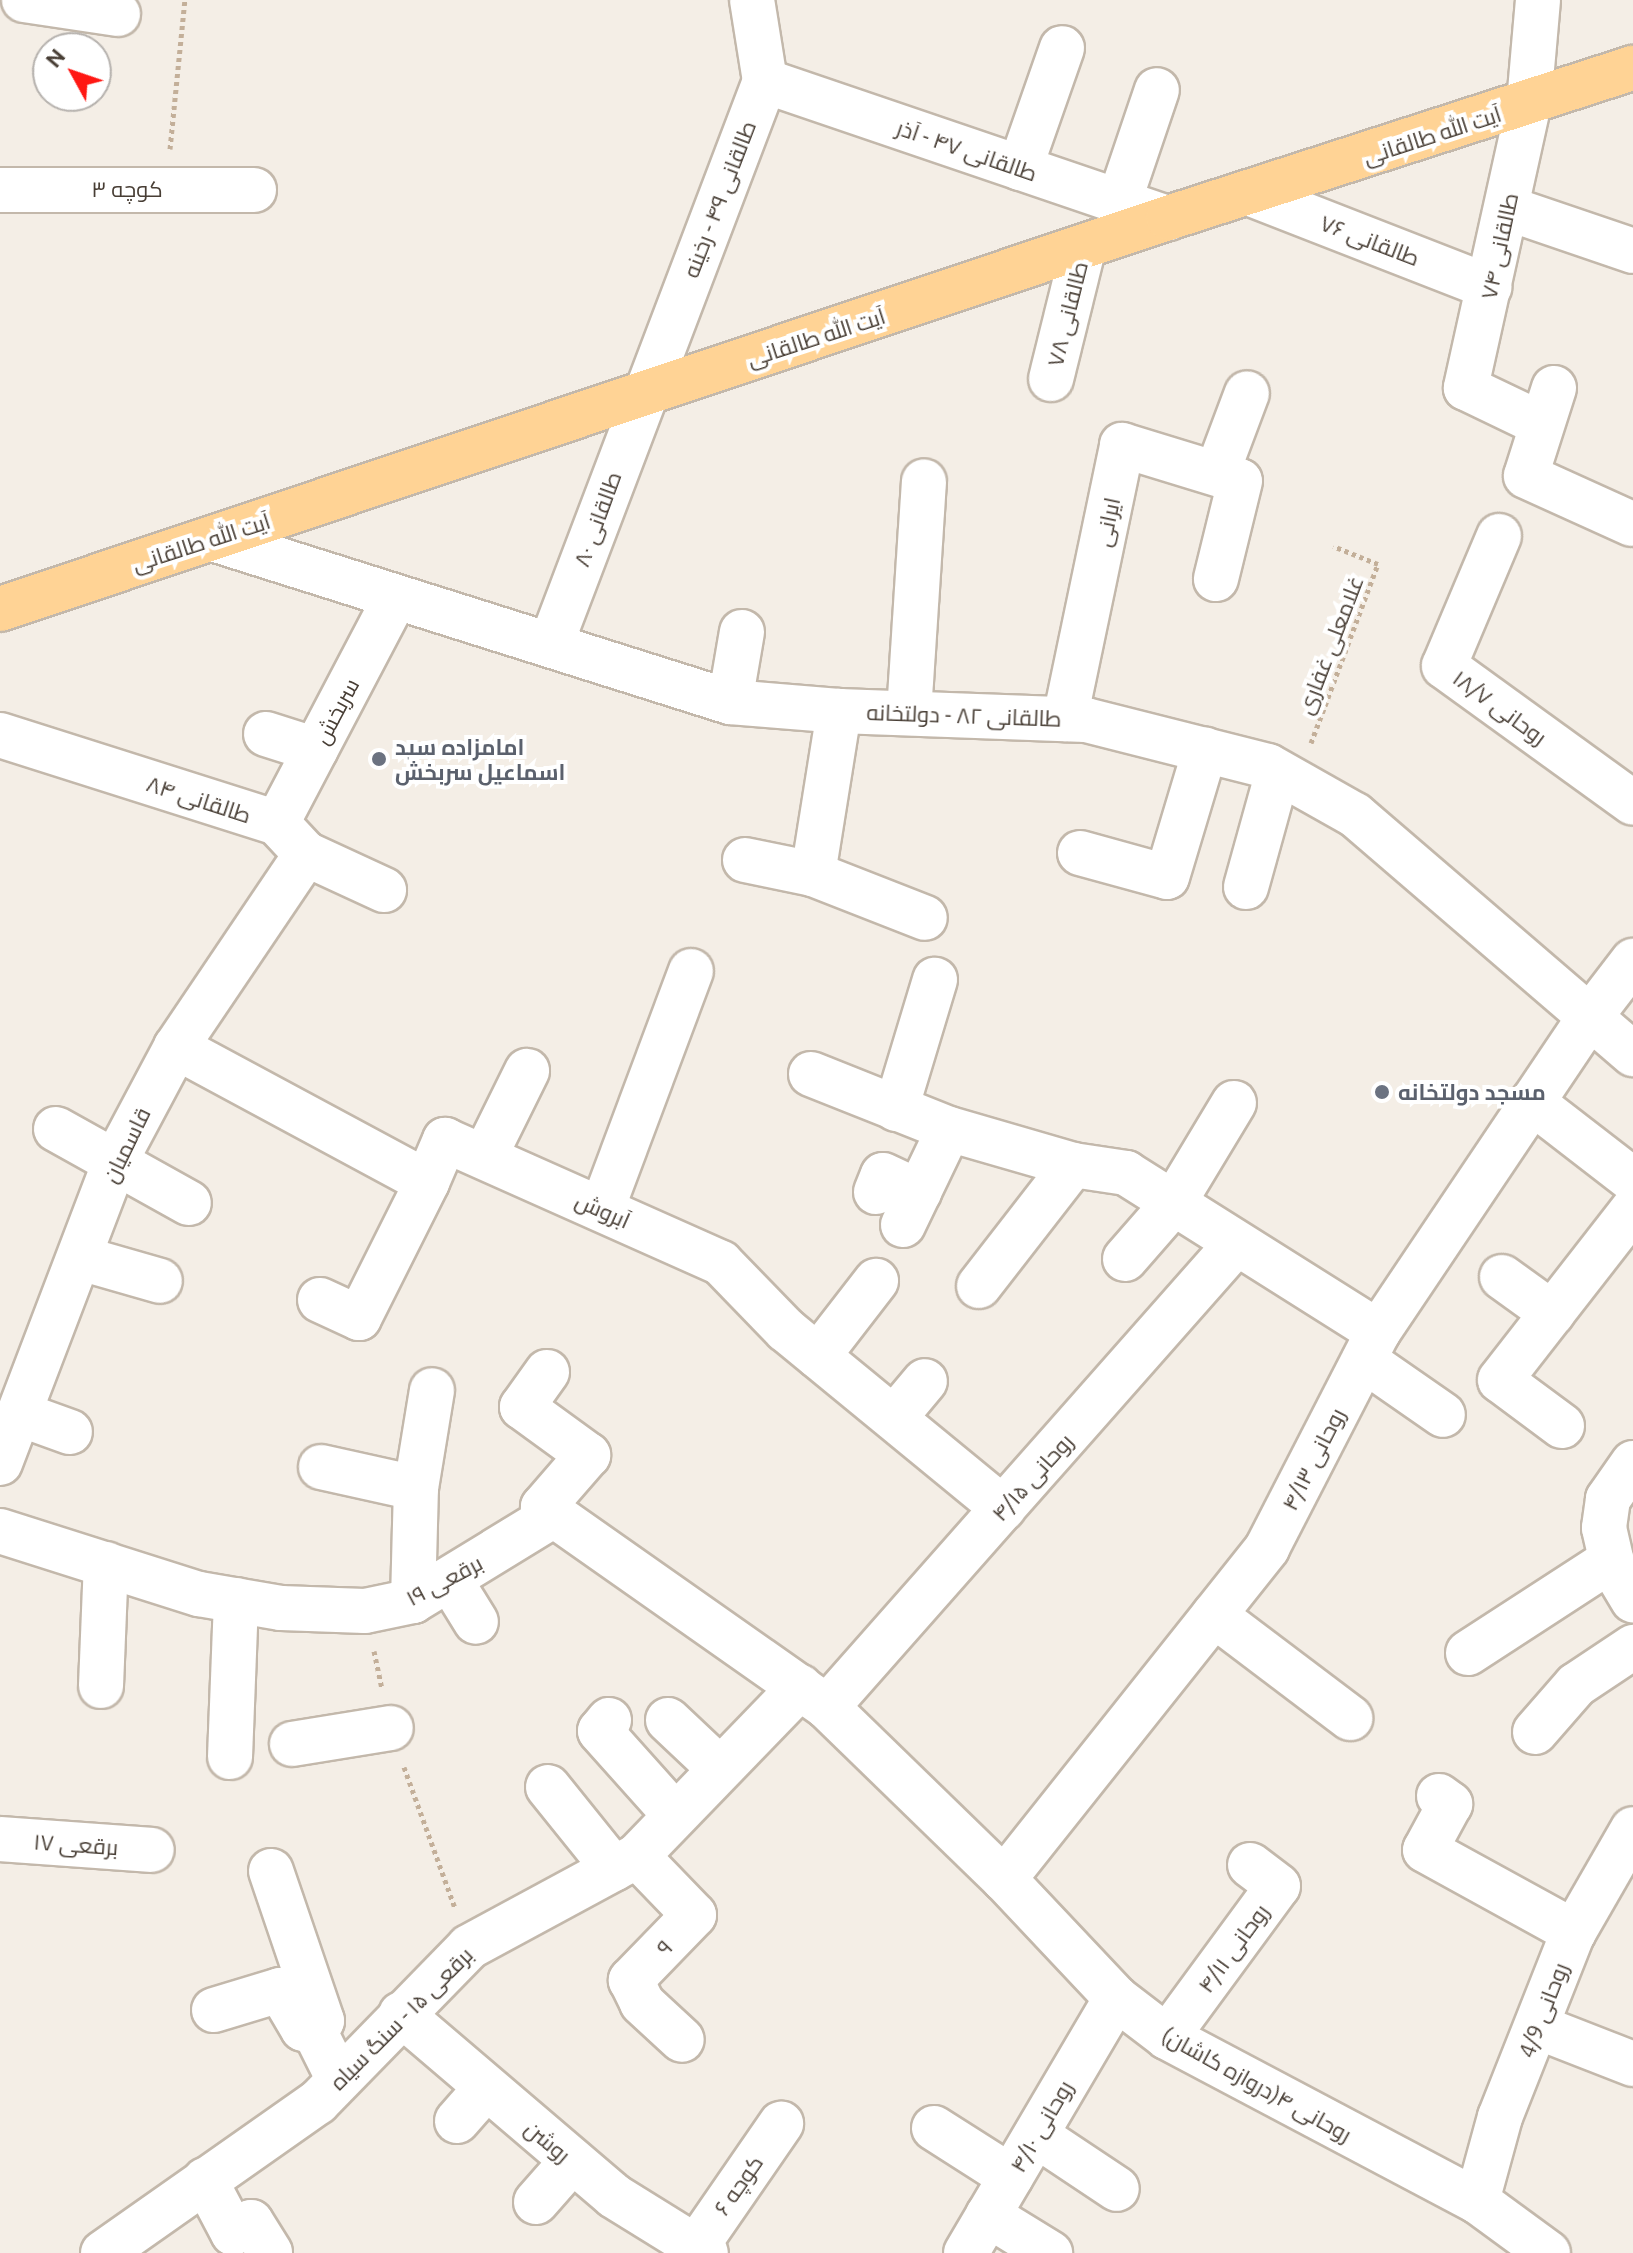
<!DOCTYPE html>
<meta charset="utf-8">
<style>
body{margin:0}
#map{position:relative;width:1633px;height:2253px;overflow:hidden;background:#f4eee6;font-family:Ubuntu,Cairo,sans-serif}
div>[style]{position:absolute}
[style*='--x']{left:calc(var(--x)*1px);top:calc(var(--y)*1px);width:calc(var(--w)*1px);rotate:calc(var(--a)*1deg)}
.path>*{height:5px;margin-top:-2.5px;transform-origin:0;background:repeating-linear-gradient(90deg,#c3af99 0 4px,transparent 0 8px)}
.roads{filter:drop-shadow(2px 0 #c3b8ab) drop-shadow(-2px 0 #c3b8ab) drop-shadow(0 2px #c3b8ab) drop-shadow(0 -2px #c3b8ab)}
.minor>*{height:44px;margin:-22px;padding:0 22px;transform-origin:22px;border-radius:22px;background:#fff}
.major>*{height:44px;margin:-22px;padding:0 22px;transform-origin:22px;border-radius:22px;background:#ffd395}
.dots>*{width:22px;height:22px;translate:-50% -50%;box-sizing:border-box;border:4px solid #fff;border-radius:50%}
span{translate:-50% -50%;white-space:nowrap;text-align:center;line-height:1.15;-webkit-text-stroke:8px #fff;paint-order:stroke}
.street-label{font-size:22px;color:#483e35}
.worship-label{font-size:22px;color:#5b616d;font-weight:700}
.left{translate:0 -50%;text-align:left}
.north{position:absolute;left:32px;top:32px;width:80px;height:80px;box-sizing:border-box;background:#fff;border:2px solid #b6b2ae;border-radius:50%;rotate:310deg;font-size:22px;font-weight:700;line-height:32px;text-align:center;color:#483e35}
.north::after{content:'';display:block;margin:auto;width:28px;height:36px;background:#ff1813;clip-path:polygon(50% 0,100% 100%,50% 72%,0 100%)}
</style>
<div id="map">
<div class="path">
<div style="--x:170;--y:149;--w:150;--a:-84.3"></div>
<div style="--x:1311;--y:743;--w:191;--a:-69.5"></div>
<div style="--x:1378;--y:564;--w:48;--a:-158.2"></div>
<div style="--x:374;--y:1651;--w:38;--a:78"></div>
<div style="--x:404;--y:1767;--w:150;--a:70.1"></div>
</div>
<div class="roads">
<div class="minor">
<div style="--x:24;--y:0;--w:95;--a:8.5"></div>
<div style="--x:1538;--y:0;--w:103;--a:95"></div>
<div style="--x:1529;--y:103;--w:292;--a:102.5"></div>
<div style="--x:1466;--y:388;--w:83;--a:25.6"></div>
<div style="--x:765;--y:81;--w:426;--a:18.8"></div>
<div style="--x:1020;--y:168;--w:127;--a:-70.7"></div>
<div style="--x:0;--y:190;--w:254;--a:0"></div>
<div style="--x:1251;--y:194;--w:256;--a:21.3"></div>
<div style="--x:1119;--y:202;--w:118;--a:-71.3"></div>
<div style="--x:1507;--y:208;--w:133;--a:18.8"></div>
<div style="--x:1051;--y:379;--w:133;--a:-76.1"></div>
<div style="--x:1554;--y:388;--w:92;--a:107.7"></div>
<div style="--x:1526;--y:476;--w:116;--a:24.4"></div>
<div style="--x:1217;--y:473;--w:85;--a:-69.4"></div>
<div style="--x:1499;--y:536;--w:141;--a:112.9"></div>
<div style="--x:1444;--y:666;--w:233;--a:35.9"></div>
<div style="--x:213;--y:539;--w:542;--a:17.5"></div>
<div style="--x:730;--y:702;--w:109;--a:4.7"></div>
<div style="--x:839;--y:711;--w:247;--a:2.1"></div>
<div style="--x:1086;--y:720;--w:188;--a:14.2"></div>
<div style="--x:1268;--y:766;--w:100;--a:29.4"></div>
<div style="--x:1355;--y:815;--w:367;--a:40.7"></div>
<div style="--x:551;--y:644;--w:602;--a:-69.19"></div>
<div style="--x:765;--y:81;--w:82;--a:-99.1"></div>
<div style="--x:730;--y:702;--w:71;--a:-80.3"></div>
<div style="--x:909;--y:713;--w:232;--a:-86.3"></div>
<div style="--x:1065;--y:719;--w:280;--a:-78.2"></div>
<div style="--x:1122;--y:445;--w:123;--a:17"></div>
<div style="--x:1240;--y:481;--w:101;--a:103.8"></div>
<div style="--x:266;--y:734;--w:52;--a:17.7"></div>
<div style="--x:0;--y:735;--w:291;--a:17.6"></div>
<div style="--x:277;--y:823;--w:42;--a:46.9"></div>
<div style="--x:306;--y:854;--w:86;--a:24.8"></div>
<div style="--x:277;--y:823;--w:254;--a:-62.3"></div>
<div style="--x:1080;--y:853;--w:90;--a:15.4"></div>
<div style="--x:1167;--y:877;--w:133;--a:-73.3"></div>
<div style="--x:745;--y:860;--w:69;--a:11.6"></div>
<div style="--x:813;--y:874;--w:120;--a:21.4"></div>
<div style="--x:813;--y:874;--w:165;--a:-80.9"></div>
<div style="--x:1246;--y:887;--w:119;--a:-74.5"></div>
<div style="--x:176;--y:1047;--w:285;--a:28.3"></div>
<div style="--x:427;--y:1182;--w:46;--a:-66.8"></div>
<div style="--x:445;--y:1140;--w:302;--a:24"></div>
<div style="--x:721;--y:1263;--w:93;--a:45.9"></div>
<div style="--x:786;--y:1330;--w:281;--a:39.4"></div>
<div style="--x:811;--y:1074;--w:149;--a:21.7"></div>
<div style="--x:949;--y:1129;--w:129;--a:16.2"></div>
<div style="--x:1073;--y:1165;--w:54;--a:8.6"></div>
<div style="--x:1126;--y:1173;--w:298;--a:32.2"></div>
<div style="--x:1532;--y:1102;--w:128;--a:37.7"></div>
<div style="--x:896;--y:1109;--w:135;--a:-73.2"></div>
<div style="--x:56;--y:1129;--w:152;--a:29.1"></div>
<div style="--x:485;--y:1156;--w:95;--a:-63.7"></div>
<div style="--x:876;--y:1192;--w:18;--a:-68"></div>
<div style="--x:883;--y:1175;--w:40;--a:25"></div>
<div style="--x:602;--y:1209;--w:254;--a:-69.5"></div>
<div style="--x:903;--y:1225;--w:106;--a:-64.4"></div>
<div style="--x:80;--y:1258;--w:83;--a:16"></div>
<div style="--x:1125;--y:1259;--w:73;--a:-48.9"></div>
<div style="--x:1173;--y:1204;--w:118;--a:-58.9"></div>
<div style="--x:1502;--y:1277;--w:62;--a:35.8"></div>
<div style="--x:979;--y:1286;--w:153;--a:-52.2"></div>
<div style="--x:320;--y:1300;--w:43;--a:24.8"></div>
<div style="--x:359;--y:1318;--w:152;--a:-63.4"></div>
<div style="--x:818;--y:1356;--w:95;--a:-52.3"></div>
<div style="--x:1364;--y:1360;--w:96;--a:34.8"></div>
<div style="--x:547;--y:1372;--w:43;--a:125.5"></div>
<div style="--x:522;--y:1407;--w:82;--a:36"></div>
<div style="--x:588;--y:1455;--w:69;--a:130.9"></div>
<div style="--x:543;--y:1507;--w:14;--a:36"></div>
<div style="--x:20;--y:1414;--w:53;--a:19.8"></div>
<div style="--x:894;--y:1418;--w:48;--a:-50"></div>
<div style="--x:1562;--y:1426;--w:77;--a:-143.4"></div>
<div style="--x:1500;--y:1380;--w:217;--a:-52.1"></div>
<div style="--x:0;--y:1463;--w:324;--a:-69.1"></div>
<div style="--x:116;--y:1160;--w:128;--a:-62"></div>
<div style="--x:176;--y:1047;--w:233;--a:-56"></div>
<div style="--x:1633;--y:1463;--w:44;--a:124.8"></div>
<div style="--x:1608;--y:1499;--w:29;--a:98"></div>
<div style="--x:1604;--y:1528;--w:40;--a:77"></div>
<div style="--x:1613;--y:1567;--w:39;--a:59"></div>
<div style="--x:321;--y:1467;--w:97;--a:12.5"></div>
<div style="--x:0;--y:1531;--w:209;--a:17.6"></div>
<div style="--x:199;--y:1594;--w:83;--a:9.7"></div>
<div style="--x:281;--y:1608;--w:84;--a:2"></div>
<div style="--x:365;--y:1611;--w:49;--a:-11.8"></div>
<div style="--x:413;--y:1601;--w:165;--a:-31.4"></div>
<div style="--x:554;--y:1515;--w:334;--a:35.1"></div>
<div style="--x:827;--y:1707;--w:247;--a:44.2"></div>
<div style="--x:1004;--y:1879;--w:163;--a:46.7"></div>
<div style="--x:1116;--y:1998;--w:64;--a:37.4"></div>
<div style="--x:1167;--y:2037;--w:351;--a:27.9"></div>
<div style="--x:1477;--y:2201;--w:88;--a:36.2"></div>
<div style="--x:450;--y:1580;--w:49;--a:58.2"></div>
<div style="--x:413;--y:1601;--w:113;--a:-88.5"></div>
<div style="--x:416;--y:1488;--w:99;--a:-80.7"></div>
<div style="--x:1214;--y:1615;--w:171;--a:37.1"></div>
<div style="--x:1468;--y:1653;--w:171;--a:-33"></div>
<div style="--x:101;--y:1686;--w:122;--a:-87.7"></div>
<div style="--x:827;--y:1707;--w:616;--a:-48.55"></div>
<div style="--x:609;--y:1720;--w:14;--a:129"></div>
<div style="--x:600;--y:1731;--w:113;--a:48.2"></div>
<div style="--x:668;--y:1720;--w:71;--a:43.3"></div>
<div style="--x:1535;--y:1732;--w:62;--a:-48.9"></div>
<div style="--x:1576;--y:1685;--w:69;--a:-33.7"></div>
<div style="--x:292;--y:1744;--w:100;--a:-9.2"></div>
<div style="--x:230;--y:1757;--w:157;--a:-87.8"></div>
<div style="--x:548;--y:1787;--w:105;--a:51.2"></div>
<div style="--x:1439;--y:1796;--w:14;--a:36"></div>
<div style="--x:1450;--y:1804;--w:52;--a:118.5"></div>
<div style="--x:1425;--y:1850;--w:170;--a:28.8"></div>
<div style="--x:0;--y:1839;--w:152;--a:4.1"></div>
<div style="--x:637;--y:1856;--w:82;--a:46"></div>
<div style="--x:694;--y:1915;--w:91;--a:134.1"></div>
<div style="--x:631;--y:1980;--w:25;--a:64"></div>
<div style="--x:642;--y:2003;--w:54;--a:42.8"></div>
<div style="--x:271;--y:1871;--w:158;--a:71.2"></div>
<div style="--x:322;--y:2021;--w:11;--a:153"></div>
<div style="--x:312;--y:2026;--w:58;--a:63.4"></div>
<div style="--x:1004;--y:1879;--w:423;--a:-51.5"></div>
<div style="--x:1267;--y:1548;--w:243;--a:-62.8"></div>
<div style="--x:1378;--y:1332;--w:380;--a:-56.1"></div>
<div style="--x:1590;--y:1017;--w:71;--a:-52.5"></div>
<div style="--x:214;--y:2010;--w:69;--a:-16.9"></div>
<div style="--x:280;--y:1990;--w:45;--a:59.5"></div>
<div style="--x:303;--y:2029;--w:9;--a:-18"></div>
<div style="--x:401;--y:2014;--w:280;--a:40.5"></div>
<div style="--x:614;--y:2196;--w:108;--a:31.8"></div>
<div style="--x:1538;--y:2027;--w:102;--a:21.3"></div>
<div style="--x:1167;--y:2037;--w:187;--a:-53.7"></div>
<div style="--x:1278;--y:1886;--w:35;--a:-143"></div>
<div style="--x:457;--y:2121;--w:44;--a:-48.7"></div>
<div style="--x:934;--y:2128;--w:91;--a:32.5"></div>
<div style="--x:1036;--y:2135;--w:97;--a:33.7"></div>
<div style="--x:205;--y:2180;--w:60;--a:62.2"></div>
<div style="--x:233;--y:2233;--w:21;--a:-31"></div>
<div style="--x:251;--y:2222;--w:36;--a:58"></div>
<div style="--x:1477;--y:2201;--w:87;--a:-74.7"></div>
<div style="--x:1500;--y:2117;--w:196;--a:-68.4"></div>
<div style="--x:1572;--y:1935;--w:122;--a:-60.1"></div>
<div style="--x:536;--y:2202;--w:55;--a:-48.7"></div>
<div style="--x:988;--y:2215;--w:73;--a:31.5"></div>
<div style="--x:696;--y:2247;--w:150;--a:-55.4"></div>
<div style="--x:103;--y:2253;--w:263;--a:-35.1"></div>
<div style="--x:318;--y:2102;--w:216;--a:-45.7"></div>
<div style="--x:469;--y:1947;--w:191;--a:-28.4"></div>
<div style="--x:637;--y:1856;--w:235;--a:-46"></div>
<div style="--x:966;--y:2253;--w:296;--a:-59.5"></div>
</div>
<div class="major">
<div style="--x:0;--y:609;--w:1232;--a:-18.51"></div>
<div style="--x:1168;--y:218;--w:489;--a:-17.9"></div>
</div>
</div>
<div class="dots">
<div style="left:379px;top:759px;background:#6b7280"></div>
<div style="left:1382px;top:1092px;background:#6b7280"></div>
</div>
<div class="street-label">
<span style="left:1432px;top:135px;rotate:-18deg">آیت الله طالقانی</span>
<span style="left:967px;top:150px;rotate:19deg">طالقانی ۴۷ - آذر</span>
<span style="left:127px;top:189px">کوچه ۳</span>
<span style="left:719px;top:199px;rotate:-69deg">طالقانی ۴۹ - رخینه</span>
<span style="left:1370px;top:240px;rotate:21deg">طالقانی ۷۶</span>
<span style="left:1499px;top:246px;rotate:-78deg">طالقانی ۷۴</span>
<span style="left:1067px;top:314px;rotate:-76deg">طالقانی ۷۸</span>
<span style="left:816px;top:337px;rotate:-18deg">آیت الله طالقانی</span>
<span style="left:597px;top:519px;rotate:-70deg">طالقانی ۸۰</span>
<span style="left:1107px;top:522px;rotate:-78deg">ایرانی</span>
<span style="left:201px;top:542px;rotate:-18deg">آیت الله طالقانی</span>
<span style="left:1330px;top:645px;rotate:-69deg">غلامعلی غفاری</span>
<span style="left:1500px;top:707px;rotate:36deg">روحانی ۱۸/۷</span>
<span style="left:336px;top:711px;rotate:-62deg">سربخش</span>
<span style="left:964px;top:715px;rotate:2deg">طالقانی ۸۲ - دولتخانه</span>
<span style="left:199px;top:799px;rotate:18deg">طالقانی ۸۴</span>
<span style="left:126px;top:1145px;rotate:-64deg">قاسمیان</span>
<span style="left:603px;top:1210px;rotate:24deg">آبروش</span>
<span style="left:1313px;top:1459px;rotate:-63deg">روحانی ۴/۱۳</span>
<span style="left:1032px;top:1477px;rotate:-48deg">روحانی ۴/۱۵</span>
<span style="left:444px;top:1580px;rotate:-28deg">برقعی ۱۹</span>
<span style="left:76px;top:1844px;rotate:4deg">برقعی ۱۷</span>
<span style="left:664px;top:1947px;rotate:-46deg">۹</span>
<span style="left:1233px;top:1948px;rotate:-54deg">روحانی ۴/۱۱</span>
<span style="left:1543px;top:2010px;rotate:-69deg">روحانی 4/9</span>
<span style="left:401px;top:2018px;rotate:-45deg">برقعی ۱۵ - سنگ سیاه</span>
<span style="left:1257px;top:2084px;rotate:29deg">روحانی ۴(دروازه کاشان)</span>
<span style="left:1041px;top:2126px;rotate:-60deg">روحانی ۴/۱۰</span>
<span style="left:548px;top:2141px;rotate:40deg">روشن</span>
<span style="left:738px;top:2185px;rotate:-55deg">کوچه ۶</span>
</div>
<div class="worship-label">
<span class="left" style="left:395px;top:759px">امامزاده سید<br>اسماعیل سربخش</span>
<span class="left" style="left:1398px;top:1092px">مسجد دولتخانه</span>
</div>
<div class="north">N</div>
</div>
